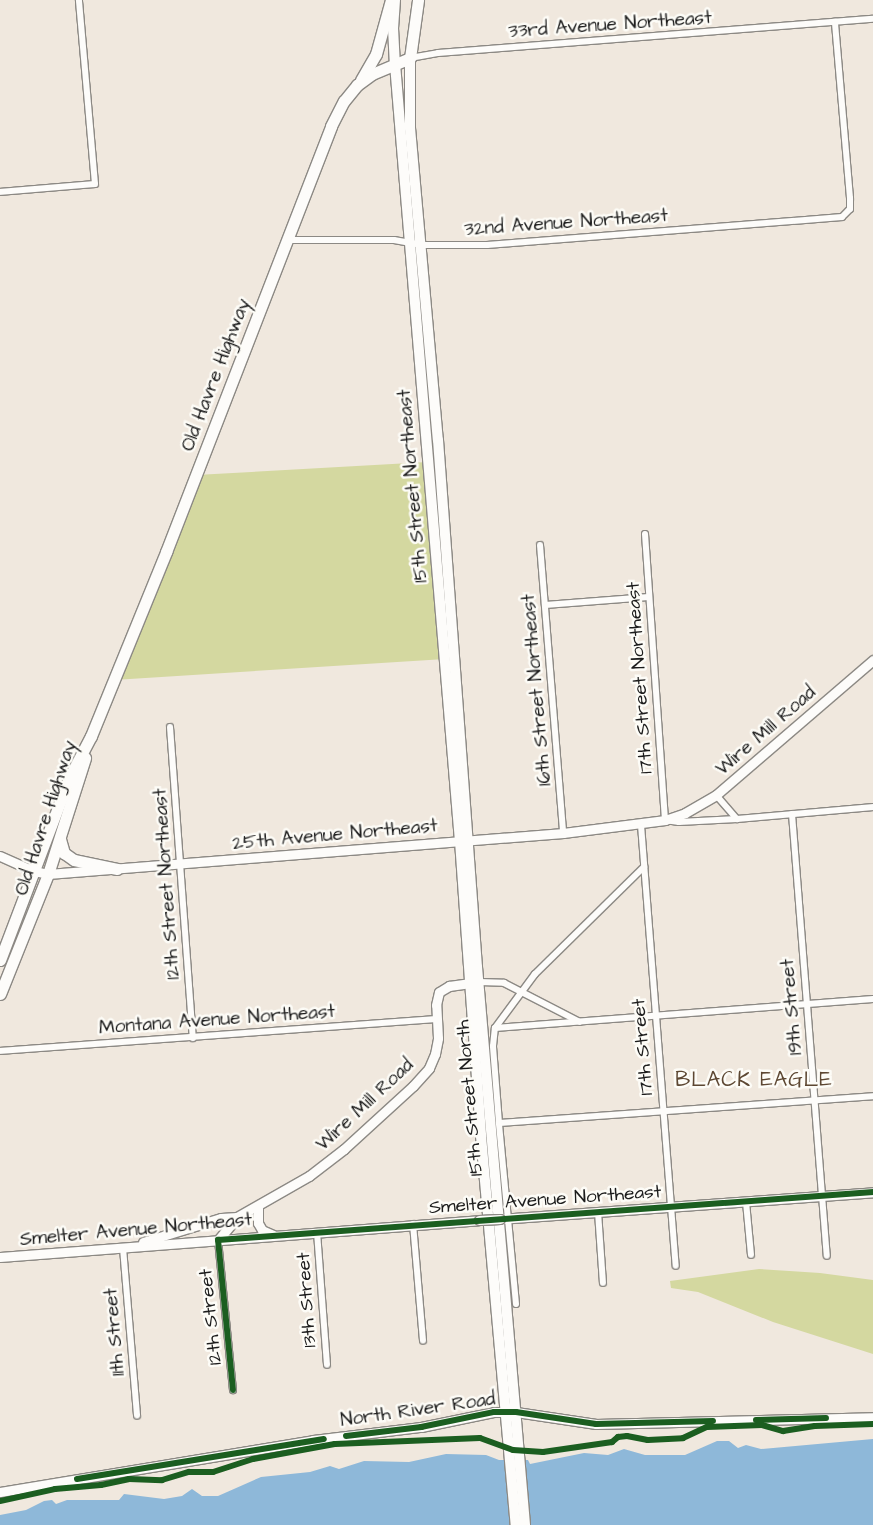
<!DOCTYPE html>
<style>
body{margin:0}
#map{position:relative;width:873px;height:1525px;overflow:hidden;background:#f0e8de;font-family:"Architects Daughter",sans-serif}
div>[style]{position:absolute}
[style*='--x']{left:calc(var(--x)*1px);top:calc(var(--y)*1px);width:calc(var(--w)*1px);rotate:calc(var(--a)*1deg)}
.green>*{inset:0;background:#d4d8a0}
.water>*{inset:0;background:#8eb8d9}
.roads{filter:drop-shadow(1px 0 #8c8984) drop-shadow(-1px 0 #8c8984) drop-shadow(0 1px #8c8984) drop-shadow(0 -1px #8c8984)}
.street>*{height:6px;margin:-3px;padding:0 3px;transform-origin:3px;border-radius:3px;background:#fdfcfa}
.secondary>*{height:9px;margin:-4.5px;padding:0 4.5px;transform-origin:4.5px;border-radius:4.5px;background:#fdfcfa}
.primary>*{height:10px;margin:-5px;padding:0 5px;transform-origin:5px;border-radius:5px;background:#fdfcfa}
.highway>*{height:11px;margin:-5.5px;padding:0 5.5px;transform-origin:5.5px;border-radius:5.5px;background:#fdfcfa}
.bridges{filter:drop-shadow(1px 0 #8c8984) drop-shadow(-1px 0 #8c8984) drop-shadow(0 1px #8c8984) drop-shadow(0 -1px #8c8984)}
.secondary-bridge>*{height:9px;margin:-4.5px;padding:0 4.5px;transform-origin:4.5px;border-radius:4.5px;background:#fdfcfa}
.cycleway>*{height:6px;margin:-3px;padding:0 3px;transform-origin:3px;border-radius:3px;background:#1b5e20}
span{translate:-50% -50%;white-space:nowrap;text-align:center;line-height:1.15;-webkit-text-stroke:5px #fdfcf7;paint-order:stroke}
.street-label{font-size:19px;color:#1c1c1c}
.quarter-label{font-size:21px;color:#5d4732;letter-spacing:1px}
</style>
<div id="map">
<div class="green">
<div style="clip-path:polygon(428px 462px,445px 659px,114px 680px,196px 475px)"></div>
<div style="clip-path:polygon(759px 1269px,820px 1273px,873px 1280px,873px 1354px,773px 1322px,698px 1292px,671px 1288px,670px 1281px)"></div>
</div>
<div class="water">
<div style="clip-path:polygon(873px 1439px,873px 1525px,0 1525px,0 1515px,26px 1510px,44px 1501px,52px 1500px,56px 1504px,67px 1500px,119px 1500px,124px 1494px,164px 1499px,182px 1496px,192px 1489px,202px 1496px,218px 1496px,261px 1477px,310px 1472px,330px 1466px,339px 1469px,364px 1461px,409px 1462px,446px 1454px,486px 1455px,499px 1460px,528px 1460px,530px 1464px,584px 1453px,608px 1455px,624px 1449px,645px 1455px,685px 1455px,717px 1441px,729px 1441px,738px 1448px,746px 1445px,761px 1449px)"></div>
</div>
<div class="roads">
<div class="street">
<div style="--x:410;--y:58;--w:28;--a:-10"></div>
<div style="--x:438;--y:53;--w:436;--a:-4.5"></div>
<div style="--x:0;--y:192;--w:95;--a:-4.8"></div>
<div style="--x:95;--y:184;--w:185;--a:-95"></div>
<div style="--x:286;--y:240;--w:108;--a:0"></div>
<div style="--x:394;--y:240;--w:27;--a:10"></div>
<div style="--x:421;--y:245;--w:66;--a:0"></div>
<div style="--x:487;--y:245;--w:356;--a:-4.5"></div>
<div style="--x:842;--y:217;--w:11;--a:-45"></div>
<div style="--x:850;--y:209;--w:11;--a:-90"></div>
<div style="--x:850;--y:198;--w:177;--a:-94.9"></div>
<div style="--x:645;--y:534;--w:287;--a:86"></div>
<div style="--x:665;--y:820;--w:14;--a:8"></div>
<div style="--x:679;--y:822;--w:58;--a:-3"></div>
<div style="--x:737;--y:819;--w:137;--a:-5"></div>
<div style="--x:540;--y:545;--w:289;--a:85.4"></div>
<div style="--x:545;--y:605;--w:104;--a:-4.4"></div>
<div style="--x:170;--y:727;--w:312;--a:85.8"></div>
<div style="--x:716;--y:795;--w:32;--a:49"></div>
<div style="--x:792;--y:814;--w:443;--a:85.5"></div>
<div style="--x:641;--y:825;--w:442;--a:85.5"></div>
<div style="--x:479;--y:982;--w:25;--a:2"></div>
<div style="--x:504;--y:983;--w:85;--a:27.2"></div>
<div style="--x:495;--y:1028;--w:379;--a:-4.4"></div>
<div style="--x:0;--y:1051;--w:438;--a:-4.2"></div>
<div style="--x:499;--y:1123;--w:375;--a:-4.1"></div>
<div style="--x:746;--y:1202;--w:53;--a:84.6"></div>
<div style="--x:598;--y:1212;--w:71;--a:86"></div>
<div style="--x:413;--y:1224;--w:117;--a:85.1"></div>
<div style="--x:317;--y:1232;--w:133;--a:85.7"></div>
<div style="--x:218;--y:1240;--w:151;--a:84.3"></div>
<div style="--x:123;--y:1248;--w:168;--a:85.2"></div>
<div style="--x:516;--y:1304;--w:182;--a:-95.4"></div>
<div style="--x:499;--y:1123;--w:77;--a:-94.5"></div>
<div style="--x:493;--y:1046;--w:18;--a:-84"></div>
<div style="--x:495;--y:1028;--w:67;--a:-53.5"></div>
<div style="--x:535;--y:974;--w:153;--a:-44.5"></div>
</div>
<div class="secondary">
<div style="--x:0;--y:856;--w:37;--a:24"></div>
<div style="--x:34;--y:871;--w:14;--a:12"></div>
<div style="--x:48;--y:874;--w:517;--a:-4.55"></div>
<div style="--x:563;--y:833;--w:103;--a:-7.3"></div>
<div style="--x:665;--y:820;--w:21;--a:-19"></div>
<div style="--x:685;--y:813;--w:36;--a:-30"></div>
<div style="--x:716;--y:795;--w:207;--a:-40.7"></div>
<div style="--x:258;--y:1206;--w:17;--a:90"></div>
<div style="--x:258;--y:1223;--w:8;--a:60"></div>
<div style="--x:262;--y:1230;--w:12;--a:24"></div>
<div style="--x:500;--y:1219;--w:374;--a:-4.1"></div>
<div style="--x:218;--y:1240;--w:30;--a:-50"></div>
<div style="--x:237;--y:1217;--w:83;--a:-29.7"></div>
<div style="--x:309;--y:1176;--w:44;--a:-37.6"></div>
<div style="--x:344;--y:1149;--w:93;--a:-42.4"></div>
<div style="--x:413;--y:1086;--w:24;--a:-48"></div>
<div style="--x:429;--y:1068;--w:15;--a:-67"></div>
<div style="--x:435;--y:1054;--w:16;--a:-79"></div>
<div style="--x:438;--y:1038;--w:33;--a:-93"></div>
<div style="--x:436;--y:1005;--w:13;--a:-77"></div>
<div style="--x:439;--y:992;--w:12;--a:-31"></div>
<div style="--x:449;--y:986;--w:27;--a:-8"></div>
<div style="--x:143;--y:1242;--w:82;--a:-17.1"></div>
<div style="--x:221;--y:1218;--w:16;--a:-4"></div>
<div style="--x:0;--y:1257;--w:480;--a:-4.4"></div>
<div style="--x:0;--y:1492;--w:317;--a:-9.4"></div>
<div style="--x:313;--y:1440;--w:109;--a:-6.9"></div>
<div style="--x:421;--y:1427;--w:75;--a:-11.6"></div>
<div style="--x:494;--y:1412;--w:22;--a:0"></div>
<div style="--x:516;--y:1412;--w:81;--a:8.5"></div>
<div style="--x:596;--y:1424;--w:277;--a:-1.4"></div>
</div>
<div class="primary">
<div style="--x:395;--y:0;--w:28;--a:94"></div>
<div style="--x:393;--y:28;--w:36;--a:87"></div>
<div style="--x:395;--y:64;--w:780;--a:85.22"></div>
<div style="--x:460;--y:841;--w:296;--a:85.9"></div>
<div style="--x:481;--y:1136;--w:391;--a:84.9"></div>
<div style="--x:410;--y:58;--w:70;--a:90"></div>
<div style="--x:410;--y:128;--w:313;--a:84.9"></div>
<div style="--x:438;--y:440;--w:528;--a:85.77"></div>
<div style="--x:477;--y:967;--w:560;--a:85.08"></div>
</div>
<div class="highway">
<div style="--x:361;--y:80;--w:30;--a:-60"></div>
<div style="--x:376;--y:54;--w:56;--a:-74.5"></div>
<div style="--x:60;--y:839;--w:15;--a:74"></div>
<div style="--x:64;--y:853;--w:12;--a:35"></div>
<div style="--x:74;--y:860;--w:44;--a:11.8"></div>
<div style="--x:0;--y:960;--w:197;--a:-69.2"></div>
<div style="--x:70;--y:776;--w:45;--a:-62.3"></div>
<div style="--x:91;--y:736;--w:199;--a:-67.8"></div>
<div style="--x:166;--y:552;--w:457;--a:-68.8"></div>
<div style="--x:331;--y:126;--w:28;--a:-63"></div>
<div style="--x:344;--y:101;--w:21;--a:-51"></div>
<div style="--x:357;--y:85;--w:19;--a:-36"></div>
<div style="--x:372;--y:74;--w:41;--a:-22.8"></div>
<div style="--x:410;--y:58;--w:59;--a:-82.1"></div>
<div style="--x:0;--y:994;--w:129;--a:-68.2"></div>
<div style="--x:48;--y:874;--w:122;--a:-72.3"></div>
</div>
</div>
<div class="bridges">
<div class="secondary-bridge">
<div style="--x:479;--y:1220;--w:21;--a:-3"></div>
</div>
</div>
<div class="cycleway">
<div style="--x:233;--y:1390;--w:151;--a:-95.7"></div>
<div style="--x:218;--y:1240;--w:657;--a:-4.19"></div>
<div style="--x:756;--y:1420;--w:70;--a:-1.6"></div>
<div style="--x:346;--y:1436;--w:76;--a:-6.8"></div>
<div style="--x:421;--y:1427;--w:75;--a:-11.6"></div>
<div style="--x:494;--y:1412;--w:22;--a:0"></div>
<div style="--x:516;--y:1412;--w:81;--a:8.5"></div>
<div style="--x:596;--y:1424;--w:117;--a:-1.5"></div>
<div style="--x:77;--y:1479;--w:250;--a:-9.2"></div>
<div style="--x:0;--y:1501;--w:56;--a:-12.3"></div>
<div style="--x:55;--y:1489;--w:46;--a:-5"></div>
<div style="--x:101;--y:1485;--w:29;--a:-12"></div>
<div style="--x:129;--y:1479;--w:33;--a:2"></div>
<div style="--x:162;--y:1480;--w:28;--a:-17"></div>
<div style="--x:189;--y:1472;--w:24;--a:0"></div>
<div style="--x:213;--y:1472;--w:42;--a:-18"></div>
<div style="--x:253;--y:1459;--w:83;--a:-10.4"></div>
<div style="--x:335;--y:1444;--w:145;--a:-2.4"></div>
<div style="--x:480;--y:1438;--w:35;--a:20"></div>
<div style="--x:513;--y:1450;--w:30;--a:4"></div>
<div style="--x:543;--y:1452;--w:70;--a:-8.2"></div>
<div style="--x:612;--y:1442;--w:8;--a:-40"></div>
<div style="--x:618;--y:1437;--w:9;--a:-6"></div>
<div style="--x:627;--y:1436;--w:21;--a:11"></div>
<div style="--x:648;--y:1440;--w:35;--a:-3"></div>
<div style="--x:683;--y:1438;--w:26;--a:-25"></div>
<div style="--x:707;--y:1427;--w:55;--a:-2.1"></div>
<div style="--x:762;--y:1425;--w:22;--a:16"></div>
<div style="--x:783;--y:1431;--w:32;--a:-9"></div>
<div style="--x:815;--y:1426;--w:58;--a:-2"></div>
</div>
<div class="street-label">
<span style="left:610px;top:25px;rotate:-4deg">33rd Avenue Northeast</span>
<span style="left:566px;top:223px;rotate:-4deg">32nd Avenue Northeast</span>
<span style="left:216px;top:375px;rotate:-69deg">Old Havre Highway</span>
<span style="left:413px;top:486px;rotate:-95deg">15th Street Northeast</span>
<span style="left:640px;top:678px;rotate:-94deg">17th Street Northeast</span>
<span style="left:537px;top:690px;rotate:-95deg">16th Street Northeast</span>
<span style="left:766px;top:731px;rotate:-41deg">Wire Mill Road</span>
<span style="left:46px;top:818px;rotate:-72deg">Old Havre Highway</span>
<span style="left:335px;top:835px;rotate:-5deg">25th Avenue Northeast</span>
<span style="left:167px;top:884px;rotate:-94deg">12th Street Northeast</span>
<span style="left:792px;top:1007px;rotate:-95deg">19th Street</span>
<span style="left:217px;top:1020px;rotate:-4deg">Montana Avenue Northeast</span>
<span style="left:643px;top:1047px;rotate:-95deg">17th Street</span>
<span style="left:470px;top:1098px;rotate:-95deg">15th Street North</span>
<span style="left:365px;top:1105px;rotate:-43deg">Wire Mill Road</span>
<span style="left:545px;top:1200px;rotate:-4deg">Smelter Avenue Northeast</span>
<span style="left:136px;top:1230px;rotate:-5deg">Smelter Avenue Northeast</span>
<span style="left:307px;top:1300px;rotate:-94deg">13th Street</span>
<span style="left:211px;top:1317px;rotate:-96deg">12th Street</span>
<span style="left:115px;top:1332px;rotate:-95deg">11th Street</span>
<span style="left:418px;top:1410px;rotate:-8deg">North River Road</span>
</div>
<div class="quarter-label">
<span style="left:754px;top:1080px">BLACK EAGLE</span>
</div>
</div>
